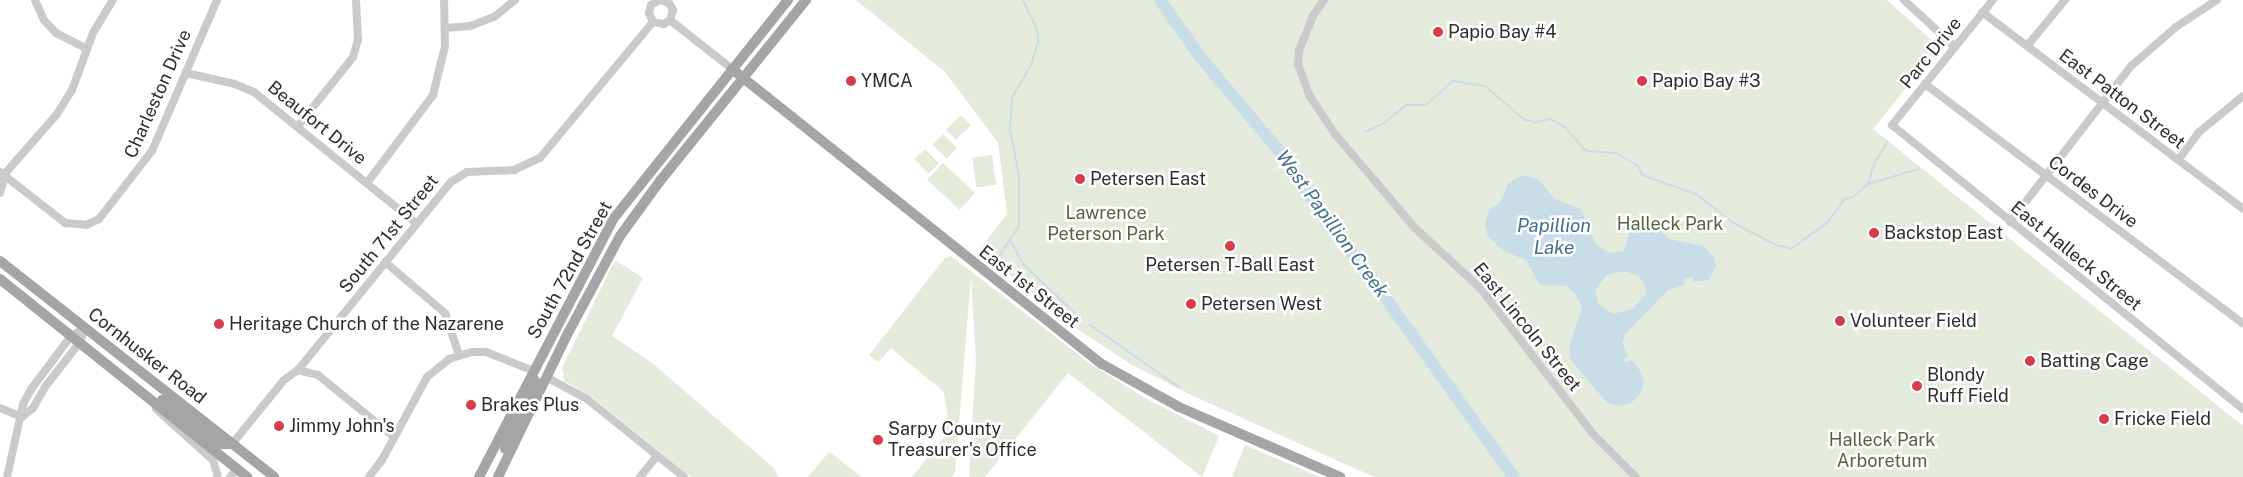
<!DOCTYPE html>
<style>
body{margin:0}
#map{position:relative;width:2243px;height:477px;overflow:hidden;background:#fff;font-family:"Public Sans",sans-serif}
div>[style]{position:absolute}
[style*='--x']{left:calc(var(--x)*1px);top:calc(var(--y)*1px);width:calc(var(--w)*1px);rotate:calc(var(--a)*1deg)}
.green>*{inset:0;background:#e4eadc;transform-origin:0 0}
.water>*{inset:0;background:#c9dde9}
.stream>*{height:2px;margin:-1px;padding:0 1px;transform-origin:1px;border-radius:1px;background:#c9dde9}
.river>*{height:12px;margin:-6px;padding:0 6px;transform-origin:6px;border-radius:6px;background:#c9dde9}
.minor>*{height:8px;margin:-4px;padding:0 4px;transform-origin:4px;border-radius:4px;background:#cacaca}
.major>*{height:10px;margin:-5px;padding:0 5px;transform-origin:5px;border-radius:5px;background:#a5a5a5}
.dots>*{width:14px;height:14px;translate:-50% -50%;box-sizing:border-box;border:2px solid #fff;border-radius:50%}
span{translate:-50% -50%;white-space:nowrap;text-align:center;line-height:1.15;-webkit-text-stroke:5px #fff;paint-order:stroke}
.poi-label{font-size:18px;color:#2d2d2d}
.left{translate:0 -50%;text-align:left}
.street-label{font-size:18px;color:#2d2d2d}
.park-label{font-size:18px;color:#51663e}
.water-label{font-size:19px;color:#416f89;font-style:italic}
</style>
<div id="map">
<div class="green">
<div style="clip-path:polygon(856px 0,1887px 0,1939px 47px,1873px 129px,2243px 426px,2243px 477px,1374px 477px,1193px 396px,1132px 365px,1076px 328px,979px 250px,1007px 214px,998px 143px,945px 72px)"></div>
<div style="left:961px;top:115px;width:14px;height:21px;rotate:45deg"></div>
<div style="left:943px;top:134px;width:20px;height:15px;rotate:45deg"></div>
<div style="left:925px;top:149px;width:20px;height:15px;rotate:45deg"></div>
<div style="left:992px;top:155px;width:30px;height:20px;rotate:82deg"></div>
<div style="left:943px;top:163px;width:44px;height:23px;rotate:43deg"></div>
<div style="clip-path:polygon(951px 256px,1088px 362px,1143px 397px,1219px 436px,1202px 477px,1068px 373px,985px 477px,969px 477px,976px 360px,971px 277px,955px 472px,952px 477px,912px 477px,944px 437px,947px 415px,944px 392px,891px 348px,878px 362px,869px 355px,945px 258px)"></div>
<div style="clip-path:polygon(615px 260px,643px 278px,612px 336px,651px 362px,774px 468px,778px 477px,691px 477px,592px 397px,564px 381px,562px 368px)"></div>
<div style="clip-path:polygon(1245px 445px,1320px 477px,1232px 477px)"></div>
<div style="clip-path:polygon(829px 452px,834px 455px,861px 477px,808px 477px)"></div>
</div>
<div class="water">
<div style="clip-path:polygon(evenodd,1525px 175px,1539px 180px,1555px 199px,1581px 209px,1595px 243px,1609px 253px,1624px 251px,1632px 223px,1635px 218px,1644px 216px,1669px 239px,1703px 246px,1714px 257px,1716px 266px,1709px 280px,1693px 282px,1693px 277px,1685px 278px,1684px 285px,1668px 290px,1626px 333px,1622px 342px,1628px 356px,1623px 360px,1626px 363px,1632px 360px,1641px 372px,1644px 383px,1640px 395px,1631px 403px,1618px 406px,1607px 403px,1571px 360px,1569px 347px,1582px 308px,1576px 294px,1566px 286px,1540px 285px,1526px 260px,1504px 251px,1488px 237px,1485px 225px,1489px 209px,1500px 203px,1509px 182px,1525px 175px,1624px 271px,1637px 275px,1645px 284px,1646px 294px,1632px 309px,1613px 314px,1598px 304px,1595px 290px,1607px 275px,1624px 271px)"></div>
</div>
<div class="stream">
<div style="--x:1365;--y:132;--w:21;--a:-25"></div>
<div style="--x:1384;--y:123;--w:28;--a:-39"></div>
<div style="--x:1406;--y:105;--w:20;--a:0"></div>
<div style="--x:1426;--y:105;--w:36;--a:-42"></div>
<div style="--x:1453;--y:81;--w:32;--a:9"></div>
<div style="--x:1485;--y:86;--w:52;--a:40.4"></div>
<div style="--x:1525;--y:120;--w:11;--a:10"></div>
<div style="--x:1536;--y:122;--w:15;--a:-11"></div>
<div style="--x:1551;--y:119;--w:16;--a:30"></div>
<div style="--x:1565;--y:127;--w:32;--a:49"></div>
<div style="--x:1586;--y:151;--w:30;--a:4"></div>
<div style="--x:1616;--y:153;--w:24;--a:30"></div>
<div style="--x:1637;--y:165;--w:11;--a:63"></div>
<div style="--x:1642;--y:175;--w:57;--a:19.4"></div>
<div style="--x:1696;--y:194;--w:46;--a:37.9"></div>
<div style="--x:1732;--y:222;--w:47;--a:27.6"></div>
<div style="--x:1774;--y:244;--w:18;--a:16"></div>
<div style="--x:1791;--y:249;--w:46;--a:-36.1"></div>
<div style="--x:1828;--y:222;--w:28;--a:-55"></div>
<div style="--x:1844;--y:199;--w:9;--a:-13"></div>
<div style="--x:1853;--y:197;--w:20;--a:-41"></div>
<div style="--x:1868;--y:184;--w:53;--a:-16.4"></div>
<div style="--x:1292;--y:167;--w:8;--a:-23"></div>
<div style="--x:1868;--y:184;--w:21;--a:-73"></div>
<div style="--x:1874;--y:164;--w:26;--a:-59"></div>
<div style="--x:1011;--y:242;--w:25;--a:61"></div>
<div style="--x:1023;--y:264;--w:74;--a:43.4"></div>
<div style="--x:996;--y:261;--w:42;--a:-56.7"></div>
<div style="--x:1019;--y:226;--w:50;--a:-90"></div>
<div style="--x:1019;--y:176;--w:48;--a:-100.8"></div>
<div style="--x:1010;--y:129;--w:31;--a:-86"></div>
<div style="--x:1012;--y:98;--w:38;--a:-60"></div>
<div style="--x:1031;--y:65;--w:24;--a:-73"></div>
<div style="--x:1038;--y:42;--w:13;--a:-94"></div>
<div style="--x:1037;--y:29;--w:32;--a:-116"></div>
<div style="--x:1089;--y:324;--w:110;--a:35"></div>
</div>
<div class="river">
<div style="--x:1160;--y:0;--w:71;--a:54.7"></div>
<div style="--x:1201;--y:58;--w:132;--a:49.9"></div>
<div style="--x:1286;--y:159;--w:77;--a:57.1"></div>
<div style="--x:1328;--y:224;--w:70;--a:51.3"></div>
<div style="--x:1372;--y:279;--w:244;--a:54.4"></div>
</div>
<div class="minor">
<div style="--x:35;--y:0;--w:22;--a:66"></div>
<div style="--x:44;--y:20;--w:18;--a:47"></div>
<div style="--x:56;--y:33;--w:35;--a:27"></div>
<div style="--x:660;--y:0;--w:10;--a:151"></div>
<div style="--x:651;--y:5;--w:8;--a:104"></div>
<div style="--x:649;--y:13;--w:10;--a:66"></div>
<div style="--x:653;--y:22;--w:11;--a:10"></div>
<div style="--x:664;--y:24;--w:7;--a:-34"></div>
<div style="--x:670;--y:20;--w:10;--a:-73"></div>
<div style="--x:673;--y:10;--w:8;--a:-120"></div>
<div style="--x:669;--y:3;--w:9;--a:-159"></div>
<div style="--x:1324;--y:0;--w:19;--a:125"></div>
<div style="--x:1313;--y:16;--w:38;--a:112"></div>
<div style="--x:1299;--y:51;--w:13;--a:94"></div>
<div style="--x:1298;--y:64;--w:33;--a:70"></div>
<div style="--x:1309;--y:95;--w:47;--a:56.3"></div>
<div style="--x:1335;--y:134;--w:123;--a:49.6"></div>
<div style="--x:1415;--y:228;--w:90;--a:42.7"></div>
<div style="--x:1481;--y:289;--w:185;--a:52.3"></div>
<div style="--x:1594;--y:435;--w:59;--a:45"></div>
<div style="--x:1904;--y:0;--w:69;--a:42.7"></div>
<div style="--x:1993;--y:0;--w:161;--a:128.9"></div>
<div style="--x:1892;--y:125;--w:452;--a:39"></div>
<div style="--x:1982;--y:12;--w:327;--a:37"></div>
<div style="--x:670;--y:20;--w:79;--a:38.3"></div>
<div style="--x:446;--y:28;--w:24;--a:-5"></div>
<div style="--x:470;--y:26;--w:26;--a:-21"></div>
<div style="--x:494;--y:17;--w:27;--a:-39"></div>
<div style="--x:2027;--y:46;--w:60;--a:-50.4"></div>
<div style="--x:186;--y:73;--w:50;--a:12.7"></div>
<div style="--x:235;--y:84;--w:21;--a:23"></div>
<div style="--x:254;--y:92;--w:208;--a:39"></div>
<div style="--x:1925;--y:84;--w:398;--a:37"></div>
<div style="--x:298;--y:126;--w:88;--a:-51.4"></div>
<div style="--x:353;--y:57;--w:18;--a:-74"></div>
<div style="--x:358;--y:40;--w:40;--a:-92.9"></div>
<div style="--x:2178;--y:160;--w:34;--a:-53"></div>
<div style="--x:2198;--y:133;--w:58;--a:-39.4"></div>
<div style="--x:0;--y:172;--w:83;--a:38.1"></div>
<div style="--x:65;--y:223;--w:21;--a:5"></div>
<div style="--x:86;--y:225;--w:14;--a:-25"></div>
<div style="--x:99;--y:219;--w:86;--a:-52.1"></div>
<div style="--x:152;--y:151;--w:164;--a:-66.7"></div>
<div style="--x:1;--y:178;--w:85;--a:-48.8"></div>
<div style="--x:57;--y:114;--w:28;--a:-58"></div>
<div style="--x:72;--y:90;--w:61;--a:-69.8"></div>
<div style="--x:93;--y:33;--w:39;--a:-59"></div>
<div style="--x:367;--y:183;--w:110;--a:-53.1"></div>
<div style="--x:433;--y:95;--w:50;--a:-76.2"></div>
<div style="--x:445;--y:46;--w:46;--a:-91.2"></div>
<div style="--x:0;--y:193;--w:18;--a:-74"></div>
<div style="--x:2010;--y:222;--w:197;--a:-52.2"></div>
<div style="--x:2131;--y:66;--w:60;--a:-40.9"></div>
<div style="--x:2176;--y:27;--w:49;--a:-33.4"></div>
<div style="--x:385;--y:262;--w:79;--a:40.4"></div>
<div style="--x:445;--y:313;--w:44;--a:71.6"></div>
<div style="--x:298;--y:370;--w:21;--a:14"></div>
<div style="--x:318;--y:375;--w:98;--a:39.2"></div>
<div style="--x:546;--y:377;--w:47;--a:28.2"></div>
<div style="--x:587;--y:399;--w:124;--a:38.8"></div>
<div style="--x:0;--y:408;--w:24;--a:22"></div>
<div style="--x:156;--y:409;--w:76;--a:41.8"></div>
<div style="--x:213;--y:460;--w:18;--a:74"></div>
<div style="--x:22;--y:417;--w:14;--a:-39"></div>
<div style="--x:33;--y:408;--w:24;--a:-60"></div>
<div style="--x:45;--y:387;--w:57;--a:-52.1"></div>
<div style="--x:80;--y:342;--w:15;--a:-70"></div>
<div style="--x:232;--y:444;--w:82;--a:-50.9"></div>
<div style="--x:284;--y:380;--w:17;--a:-36"></div>
<div style="--x:298;--y:370;--w:242;--a:-50.9"></div>
<div style="--x:451;--y:182;--w:19;--a:-32"></div>
<div style="--x:467;--y:172;--w:47;--a:-2.4"></div>
<div style="--x:514;--y:170;--w:29;--a:-25"></div>
<div style="--x:540;--y:158;--w:177;--a:-50.3"></div>
<div style="--x:7;--y:477;--w:75;--a:-77.6"></div>
<div style="--x:23;--y:404;--w:18;--a:-61"></div>
<div style="--x:32;--y:388;--w:65;--a:-53.1"></div>
<div style="--x:71;--y:336;--w:16;--a:-30"></div>
<div style="--x:230;--y:477;--w:11;--a:-49"></div>
<div style="--x:369;--y:477;--w:21;--a:-53"></div>
<div style="--x:382;--y:460;--w:94;--a:-61.5"></div>
<div style="--x:427;--y:377;--w:28;--a:-39"></div>
<div style="--x:449;--y:359;--w:24;--a:-17"></div>
<div style="--x:472;--y:352;--w:14;--a:0"></div>
<div style="--x:486;--y:352;--w:52;--a:21.6"></div>
<div style="--x:640;--y:477;--w:27;--a:-51"></div>
</div>
<div class="major">
<div style="--x:732;--y:69;--w:473;--a:38.6"></div>
<div style="--x:1102;--y:364;--w:88;--a:29.2"></div>
<div style="--x:1179;--y:407;--w:176;--a:23.5"></div>
<div style="--x:0;--y:261;--w:349;--a:38.2"></div>
<div style="--x:0;--y:279;--w:317;--a:38.7"></div>
<div style="--x:162;--y:400;--w:73;--a:37.2"></div>
<div style="--x:220;--y:444;--w:12;--a:0"></div>
<div style="--x:505;--y:449;--w:75;--a:-66.5"></div>
<div style="--x:479;--y:477;--w:292;--a:-62.5"></div>
<div style="--x:614;--y:218;--w:279;--a:-51.4"></div>
<div style="--x:498;--y:477;--w:160;--a:-64.1"></div>
<div style="--x:568;--y:333;--w:110;--a:-61.8"></div>
<div style="--x:620;--y:236;--w:68;--a:-54"></div>
<div style="--x:660;--y:181;--w:233;--a:-51.1"></div>
</div>
<div class="dots">
<div style="left:1438px;top:32px;background:#d83b4a"></div>
<div style="left:851px;top:81px;background:#d83b4a"></div>
<div style="left:1642px;top:81px;background:#d83b4a"></div>
<div style="left:1080px;top:179px;background:#d83b4a"></div>
<div style="left:1874px;top:233px;background:#d83b4a"></div>
<div style="left:1230px;top:246px;background:#d83b4a"></div>
<div style="left:1191px;top:304px;background:#d83b4a"></div>
<div style="left:1840px;top:321px;background:#d83b4a"></div>
<div style="left:219px;top:324px;background:#d83b4a"></div>
<div style="left:2030px;top:361px;background:#d83b4a"></div>
<div style="left:1917px;top:386px;background:#d83b4a"></div>
<div style="left:471px;top:405px;background:#d83b4a"></div>
<div style="left:2104px;top:419px;background:#d83b4a"></div>
<div style="left:279px;top:426px;background:#d83b4a"></div>
<div style="left:878px;top:440px;background:#d83b4a"></div>
</div>
<div class="poi-label">
<span class="left" style="left:1448px;top:32px">Papio Bay #4</span>
<span class="left" style="left:861px;top:81px">YMCA</span>
<span class="left" style="left:1652px;top:81px">Papio Bay #3</span>
<span class="left" style="left:1090px;top:179px">Petersen East</span>
<span class="left" style="left:1884px;top:233px">Backstop East</span>
<span style="left:1230px;top:265px">Petersen T-Ball East</span>
<span class="left" style="left:1201px;top:304px">Petersen West</span>
<span class="left" style="left:1850px;top:321px">Volunteer Field</span>
<span class="left" style="left:229px;top:324px">Heritage Church of the Nazarene</span>
<span class="left" style="left:2040px;top:361px">Batting Cage</span>
<span class="left" style="left:1927px;top:386px">Blondy<br>Ruff Field</span>
<span class="left" style="left:481px;top:405px">Brakes Plus</span>
<span class="left" style="left:2114px;top:419px">Fricke Field</span>
<span class="left" style="left:289px;top:426px">Jimmy John's</span>
<span class="left" style="left:888px;top:440px">Sarpy County<br>Treasurer's Office</span>
</div>
<div class="street-label">
<span style="left:1931px;top:53px;rotate:-51deg">Parc Drive</span>
<span style="left:158px;top:94px;rotate:-66deg">Charleston Drive</span>
<span style="left:2122px;top:99px;rotate:37deg">East Patton Street</span>
<span style="left:317px;top:123px;rotate:39deg">Beaufort Drive</span>
<span style="left:2093px;top:192px;rotate:37deg">Cordes Drive</span>
<span style="left:389px;top:234px;rotate:-51deg">South 71st Street</span>
<span style="left:2076px;top:256px;rotate:39deg">East Halleck Street</span>
<span style="left:570px;top:270px;rotate:-61deg">South 72nd Street</span>
<span style="left:1029px;top:287px;rotate:38deg">East 1st Street</span>
<span style="left:1527px;top:327px;rotate:51deg">East Lincoln Street</span>
<span style="left:147px;top:356px;rotate:38deg">Cornhusker Road</span>
</div>
<div class="park-label">
<span style="left:1106px;top:224px">Lawrence<br>Peterson Park</span>
<span style="left:1670px;top:224px">Halleck Park</span>
<span style="left:1882px;top:451px">Halleck Park<br>Arboretum</span>
</div>
<div class="water-label">
<span style="left:1332px;top:224px;rotate:54deg">West Papillion Creek</span>
<span style="left:1554px;top:237px">Papillion<br>Lake</span>
</div>
</div>
